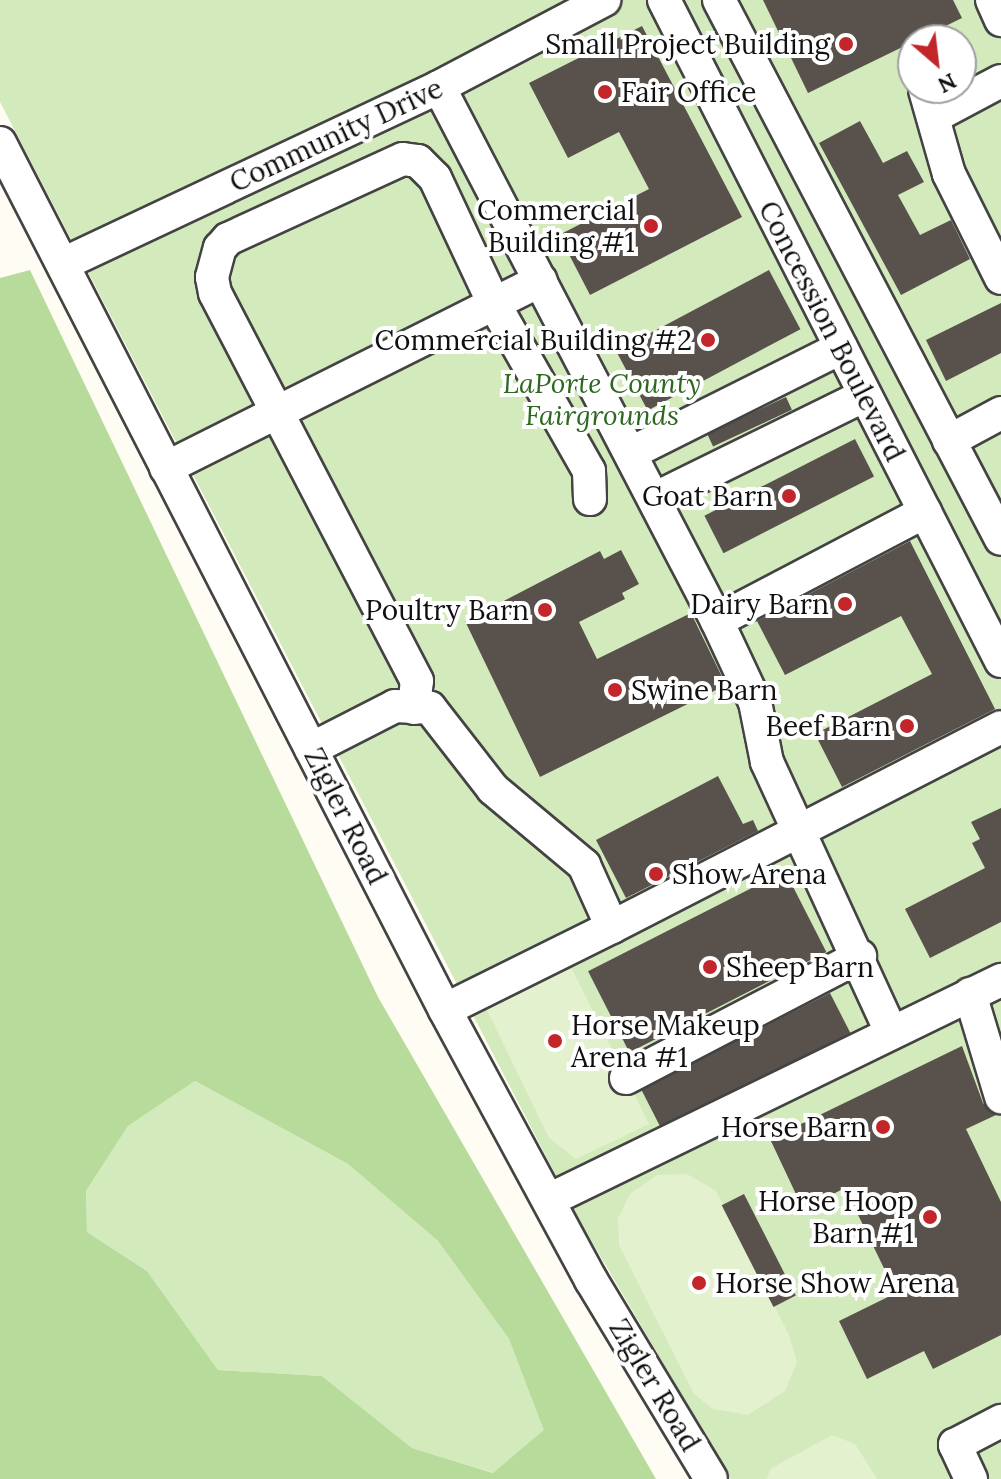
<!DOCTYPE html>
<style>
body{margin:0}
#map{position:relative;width:1001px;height:1479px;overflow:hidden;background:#fffdf3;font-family:Lora,serif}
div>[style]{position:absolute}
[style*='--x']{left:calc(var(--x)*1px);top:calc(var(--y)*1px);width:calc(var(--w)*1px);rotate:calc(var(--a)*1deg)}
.green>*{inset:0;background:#d3eabc}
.forest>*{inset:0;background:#b6db9b}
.pitch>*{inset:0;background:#e4f1ce}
.building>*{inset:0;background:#59514c;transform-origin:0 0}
.roads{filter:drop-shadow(2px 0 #434343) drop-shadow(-2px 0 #434343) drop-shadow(0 2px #434343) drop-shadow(0 -2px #434343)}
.minor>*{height:32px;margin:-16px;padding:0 16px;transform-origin:16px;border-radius:16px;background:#fff}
.dots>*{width:22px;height:22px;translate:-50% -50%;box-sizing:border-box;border:4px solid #fff;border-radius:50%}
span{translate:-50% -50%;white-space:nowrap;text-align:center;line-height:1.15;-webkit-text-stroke:8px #fff;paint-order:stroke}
.poi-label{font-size:28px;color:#101010}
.right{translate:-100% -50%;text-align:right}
.left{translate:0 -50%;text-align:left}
.street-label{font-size:28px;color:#101010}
.park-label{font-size:28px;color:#2c691f;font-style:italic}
.north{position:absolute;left:897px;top:24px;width:80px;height:80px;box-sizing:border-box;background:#fff;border:2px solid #9f9f9f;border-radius:50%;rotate:152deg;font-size:22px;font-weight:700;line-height:32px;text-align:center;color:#101010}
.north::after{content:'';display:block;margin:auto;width:28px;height:36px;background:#c2262a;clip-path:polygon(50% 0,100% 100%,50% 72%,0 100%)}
</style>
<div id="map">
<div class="green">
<div style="clip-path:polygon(evenodd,0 0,1001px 0,1001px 1479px,731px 1479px,578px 1218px,0 102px,0 0,913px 40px,961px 40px,961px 88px,913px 88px,913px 40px)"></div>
<div style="clip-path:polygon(195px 1081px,348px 1164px,438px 1241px,509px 1339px,545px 1430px,494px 1473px,412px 1448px,322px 1376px,218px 1370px,147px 1271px,87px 1232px,86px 1191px,128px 1126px)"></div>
</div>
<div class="forest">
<div style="clip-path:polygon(evenodd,30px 270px,378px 997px,656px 1479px,0 1479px,0 278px,30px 270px,195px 1081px,348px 1164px,438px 1241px,509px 1339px,544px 1430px,493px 1473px,412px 1448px,322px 1376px,218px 1370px,147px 1271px,87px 1232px,86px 1191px,128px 1126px,195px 1081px)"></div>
</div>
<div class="pitch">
<div style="clip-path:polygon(572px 969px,649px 1124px,576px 1159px,549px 1138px,484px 1004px,532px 976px)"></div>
<div style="clip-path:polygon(687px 1174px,716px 1191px,789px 1335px,797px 1362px,785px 1391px,748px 1415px,713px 1409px,694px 1394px,619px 1245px,618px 1219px,630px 1194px,657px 1175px)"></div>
<div style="clip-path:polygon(832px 1435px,855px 1444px,877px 1479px,767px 1479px,770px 1469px)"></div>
</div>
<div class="building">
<div style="clip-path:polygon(763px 0,953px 0,962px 18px,808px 93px)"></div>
<div style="clip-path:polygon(642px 26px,742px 217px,590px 295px,559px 235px,649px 189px,619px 132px,568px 158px,529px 83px)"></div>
<div style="clip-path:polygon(860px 121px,883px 163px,907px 151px,924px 182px,898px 195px,920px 235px,951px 220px,970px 259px,901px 295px,819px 143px)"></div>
<div style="left:769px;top:270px;width:67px;height:173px;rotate:62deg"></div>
<div style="clip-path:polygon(1001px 303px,1001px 353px,946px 381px,926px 340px)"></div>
<div style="left:786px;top:397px;width:14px;height:87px;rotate:65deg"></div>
<div style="left:855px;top:439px;width:42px;height:169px;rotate:63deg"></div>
<div style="clip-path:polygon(910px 541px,995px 709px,842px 787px,815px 734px,932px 674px,901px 616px,785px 675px,757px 621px)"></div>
<div style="clip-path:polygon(621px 550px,639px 584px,622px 593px,625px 599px,579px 622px,597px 659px,691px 613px,726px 685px,540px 777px,465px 621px,600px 551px,604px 559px)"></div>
<div style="clip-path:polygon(718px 776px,743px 824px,753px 820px,758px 831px,626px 898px,596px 840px)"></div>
<div style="clip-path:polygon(1001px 808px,1001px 922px,930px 958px,905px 909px,985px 868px,972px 843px,980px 839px,971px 822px)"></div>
<div style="left:785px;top:871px;width:91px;height:221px;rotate:63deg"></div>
<div style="left:830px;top:993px;width:45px;height:212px;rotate:63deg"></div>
<div style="clip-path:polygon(962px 1046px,983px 1103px,996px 1115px,966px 1129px,1001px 1202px,1001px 1335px,933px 1369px,924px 1351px,867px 1379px,839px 1321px,896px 1293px,845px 1188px,803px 1209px,770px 1139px)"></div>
<div style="left:744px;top:1194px;width:114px;height:25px;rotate:63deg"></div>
</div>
<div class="roads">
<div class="minor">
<div style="--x:664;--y:0;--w:742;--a:62.99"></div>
<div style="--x:719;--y:0;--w:608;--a:62.38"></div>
<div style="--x:992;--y:0;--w:22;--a:66"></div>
<div style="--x:439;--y:87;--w:602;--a:62.5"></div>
<div style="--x:717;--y:621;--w:89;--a:64.9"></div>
<div style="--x:755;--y:702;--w:61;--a:78.7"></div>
<div style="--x:767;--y:762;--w:296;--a:65.3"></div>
<div style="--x:925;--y:90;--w:87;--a:74.1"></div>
<div style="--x:949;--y:174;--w:116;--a:63.4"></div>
<div style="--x:933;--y:117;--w:77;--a:-27.9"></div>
<div style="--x:0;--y:143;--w:975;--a:62.83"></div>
<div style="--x:445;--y:1010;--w:307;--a:61.6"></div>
<div style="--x:591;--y:1280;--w:232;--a:58.9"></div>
<div style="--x:65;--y:263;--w:413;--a:-25.2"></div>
<div style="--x:439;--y:87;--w:187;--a:-27.8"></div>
<div style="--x:949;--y:441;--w:59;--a:-28.3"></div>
<div style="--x:631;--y:453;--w:235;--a:-26.6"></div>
<div style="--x:166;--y:468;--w:419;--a:-26.6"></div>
<div style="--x:654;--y:499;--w:235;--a:-26.2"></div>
<div style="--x:717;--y:621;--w:235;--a:-27.7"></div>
<div style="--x:414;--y:708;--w:27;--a:-84"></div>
<div style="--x:417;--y:681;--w:437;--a:-117.5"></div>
<div style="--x:215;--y:293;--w:16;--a:-101"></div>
<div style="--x:212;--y:277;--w:30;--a:-75"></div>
<div style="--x:220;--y:248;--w:12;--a:-48"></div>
<div style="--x:228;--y:239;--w:192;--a:-24.6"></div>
<div style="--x:403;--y:159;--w:15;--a:8"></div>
<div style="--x:418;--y:161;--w:24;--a:45"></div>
<div style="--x:435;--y:178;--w:137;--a:64.9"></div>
<div style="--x:493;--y:302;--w:194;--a:60.4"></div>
<div style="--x:589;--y:471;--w:28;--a:88"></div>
<div style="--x:311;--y:749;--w:94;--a:-27.1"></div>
<div style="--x:395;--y:706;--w:35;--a:3"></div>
<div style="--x:430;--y:708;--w:103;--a:52.1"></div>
<div style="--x:493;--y:789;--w:119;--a:39.9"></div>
<div style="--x:584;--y:865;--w:68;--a:65.7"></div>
<div style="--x:612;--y:927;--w:186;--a:153.6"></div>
<div style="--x:612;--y:927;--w:437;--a:-27.2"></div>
<div style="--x:970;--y:994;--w:108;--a:73.2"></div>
<div style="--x:626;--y:1078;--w:264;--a:-27.5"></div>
<div style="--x:549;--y:1200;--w:503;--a:-25.95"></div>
<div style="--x:971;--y:1479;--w:38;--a:-115"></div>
<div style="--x:955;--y:1445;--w:52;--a:-27.6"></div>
</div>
</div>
<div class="dots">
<div style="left:846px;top:44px;background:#c2262a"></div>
<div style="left:605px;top:92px;background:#c2262a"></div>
<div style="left:651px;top:226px;background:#c2262a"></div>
<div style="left:708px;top:340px;background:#c2262a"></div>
<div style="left:789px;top:496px;background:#c2262a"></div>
<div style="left:845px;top:604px;background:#c2262a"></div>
<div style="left:545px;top:610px;background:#c2262a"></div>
<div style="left:615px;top:690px;background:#c2262a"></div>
<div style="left:907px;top:726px;background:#c2262a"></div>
<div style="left:656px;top:874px;background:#c2262a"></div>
<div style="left:710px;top:967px;background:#c2262a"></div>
<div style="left:555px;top:1041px;background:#c2262a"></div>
<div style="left:883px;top:1127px;background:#c2262a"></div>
<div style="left:930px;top:1217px;background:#c2262a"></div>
<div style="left:699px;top:1283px;background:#c2262a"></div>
</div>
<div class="poi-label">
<span class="right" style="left:830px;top:44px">Small Project Building</span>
<span class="left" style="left:621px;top:92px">Fair Office</span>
<span class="right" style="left:635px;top:226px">Commercial<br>Building #1</span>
<span class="right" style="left:692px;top:340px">Commercial Building #2</span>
<span class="right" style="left:773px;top:496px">Goat Barn</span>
<span class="right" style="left:829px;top:604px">Dairy Barn</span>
<span class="right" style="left:529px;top:610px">Poultry Barn</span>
<span class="left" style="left:631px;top:690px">Swine Barn</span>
<span class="right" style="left:891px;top:726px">Beef Barn</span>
<span class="left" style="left:672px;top:874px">Show Arena</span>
<span class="left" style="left:726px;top:967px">Sheep Barn</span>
<span class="left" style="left:571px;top:1041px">Horse Makeup<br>Arena #1</span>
<span class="right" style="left:867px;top:1127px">Horse Barn</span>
<span class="right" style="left:914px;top:1217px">Horse Hoop<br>Barn #1</span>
<span class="left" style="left:715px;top:1283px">Horse Show Arena</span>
</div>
<div class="street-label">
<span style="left:336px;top:135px;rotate:-25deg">Community Drive</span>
<span style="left:832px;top:331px;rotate:63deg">Concession Boulevard</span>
<span style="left:346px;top:816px;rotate:63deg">Zigler Road</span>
<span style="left:655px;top:1385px;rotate:59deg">Zigler Road</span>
</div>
<div class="park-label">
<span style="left:602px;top:399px">LaPorte County<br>Fairgrounds</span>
</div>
<div class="north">N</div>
</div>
